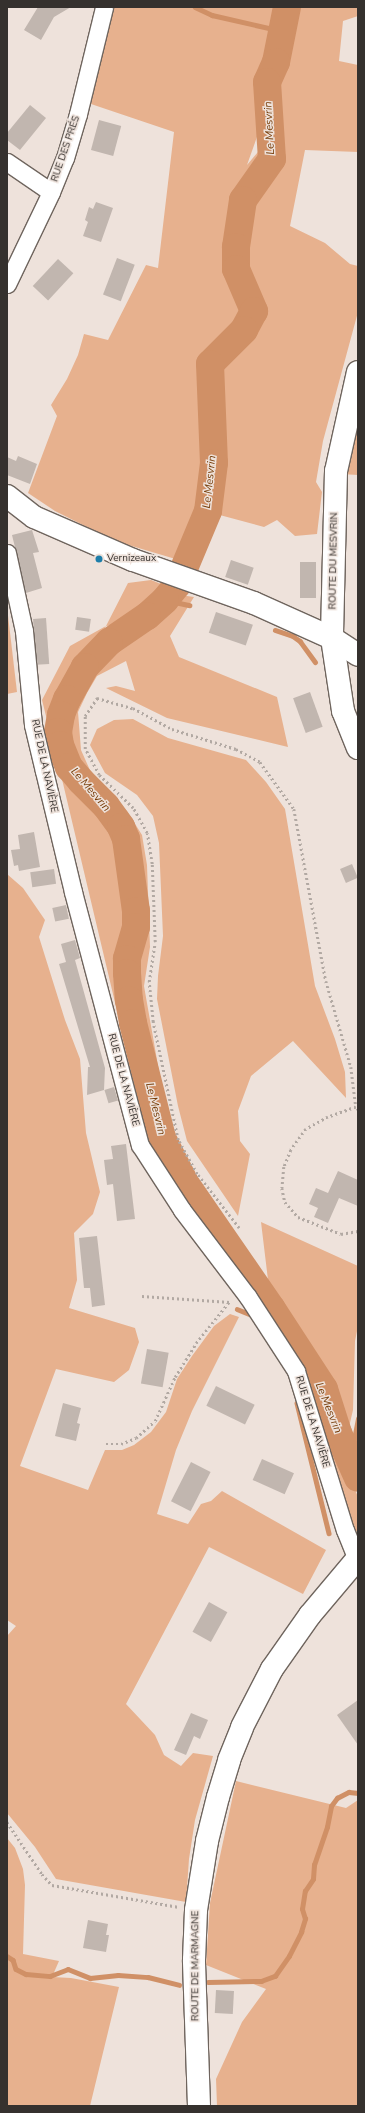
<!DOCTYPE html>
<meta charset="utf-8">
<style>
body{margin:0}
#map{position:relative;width:365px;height:2113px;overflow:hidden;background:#eee2db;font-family:"Nunito Sans",sans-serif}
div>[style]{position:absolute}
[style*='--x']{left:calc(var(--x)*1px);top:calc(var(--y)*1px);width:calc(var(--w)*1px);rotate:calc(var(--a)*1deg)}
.green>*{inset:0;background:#e7b18e}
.stream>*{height:4.5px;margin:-2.25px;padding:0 2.25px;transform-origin:2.25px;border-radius:2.25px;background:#d09066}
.river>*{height:28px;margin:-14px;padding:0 14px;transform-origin:14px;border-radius:14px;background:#d09066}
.building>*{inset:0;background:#c1b6af;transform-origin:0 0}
.path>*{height:2.5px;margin-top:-1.25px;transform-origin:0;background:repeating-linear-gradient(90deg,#b2a9a3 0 2px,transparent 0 5px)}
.roads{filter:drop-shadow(1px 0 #6f655e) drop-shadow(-1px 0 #6f655e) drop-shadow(0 1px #6f655e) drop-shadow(0 -1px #6f655e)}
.street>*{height:17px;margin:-8.5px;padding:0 8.5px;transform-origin:8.5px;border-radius:8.5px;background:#fff}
.secondary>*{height:22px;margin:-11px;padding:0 11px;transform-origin:11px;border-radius:11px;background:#fff}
.dots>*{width:11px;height:11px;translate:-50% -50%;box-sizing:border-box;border:2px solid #eee2db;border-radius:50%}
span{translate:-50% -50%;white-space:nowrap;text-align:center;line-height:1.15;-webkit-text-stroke:3px #eee2db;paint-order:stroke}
.street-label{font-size:10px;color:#35312e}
.poi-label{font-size:10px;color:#35312e}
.left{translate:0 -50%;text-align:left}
.water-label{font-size:11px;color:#743904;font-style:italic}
.frame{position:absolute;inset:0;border:8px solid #35312e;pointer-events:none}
</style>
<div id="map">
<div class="green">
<div style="clip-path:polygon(112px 7px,282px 7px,263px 82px,258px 134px,247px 165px,273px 134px,277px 83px,287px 49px,294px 7px,358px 7px,358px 16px,343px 21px,339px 61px,358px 65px,358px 152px,305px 150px,290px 226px,325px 243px,350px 264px,358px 266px,358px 312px,323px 441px,316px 482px,322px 492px,317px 534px,295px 536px,277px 520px,264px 527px,216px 514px,199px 566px,115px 541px,55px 511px,28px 493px,57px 416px,51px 405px,67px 379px,78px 355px,84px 334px,108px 340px,146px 265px,158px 268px,174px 132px,91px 104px)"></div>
<div style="clip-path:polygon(358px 395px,358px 475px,341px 474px)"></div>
<div style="clip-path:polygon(151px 580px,166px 586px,124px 624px,106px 626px,64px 686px,48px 724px,42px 700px,70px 646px,106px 626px,128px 583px)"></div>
<div style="clip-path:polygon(180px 595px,194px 597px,170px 636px,179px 657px,277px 697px,288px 747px,167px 718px,106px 688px,116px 686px,135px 691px,126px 661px,97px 676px,87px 693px,78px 712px,81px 750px,93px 777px,127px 811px,142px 835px,147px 865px,150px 947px,144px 986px,169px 1128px,163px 1121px,141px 1027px,132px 962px,141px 936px,141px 914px,133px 852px,126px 829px,106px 799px,81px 774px,65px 729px,69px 709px,93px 668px,114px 647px,143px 629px)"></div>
<div style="clip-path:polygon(7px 607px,17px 692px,7px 694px)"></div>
<div style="clip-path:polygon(133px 719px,168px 738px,246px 760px,266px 782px,285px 809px,315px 986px,335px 1039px,345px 1072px,346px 1098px,293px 1041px,251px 1076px,238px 1111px,240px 1141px,250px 1154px,238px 1216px,187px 1141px,178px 1106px,157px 999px,158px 976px,163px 936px,159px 843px,153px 816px,137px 795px,105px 773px,90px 745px,97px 729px,114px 720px)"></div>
<div style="clip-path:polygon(61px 775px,73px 784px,104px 817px,120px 840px,128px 890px,131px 920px,126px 937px,122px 969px,131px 1039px,122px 1032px)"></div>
<div style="clip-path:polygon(7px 874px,23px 888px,45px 920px,39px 937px,65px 1020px,80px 1059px,86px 1133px,100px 1192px,93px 1214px,74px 1233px,77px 1280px,69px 1308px,135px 1328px,139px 1342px,129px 1370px,114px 1382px,56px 1369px,20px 1466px,88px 1490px,105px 1450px,122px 1450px,134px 1445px,151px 1432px,166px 1412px,177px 1379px,192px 1356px,214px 1326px,230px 1314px,239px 1317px,192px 1411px,176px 1450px,157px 1514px,188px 1524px,201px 1504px,211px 1501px,222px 1491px,326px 1550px,303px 1594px,209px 1547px,126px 1704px,155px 1735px,164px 1755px,181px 1766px,193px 1753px,213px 1756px,195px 1820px,189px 1859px,186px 1902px,56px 1879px,35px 1847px,7px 1813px,7px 1636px,16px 1626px,7px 1620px)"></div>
<div style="clip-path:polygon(261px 1222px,358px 1266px,358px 1326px,355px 1341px,353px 1410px,346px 1440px,339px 1394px,309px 1342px,277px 1302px,268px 1280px)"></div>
<div style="clip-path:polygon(311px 1382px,358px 1497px,358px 1532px,350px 1528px)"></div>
<div style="clip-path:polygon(236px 1781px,346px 1808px,358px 1800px,358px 2106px,217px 2106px,216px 2079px,242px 2022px,266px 1989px,206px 1965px,210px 1903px)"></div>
<div style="clip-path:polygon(7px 1838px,15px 1848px,23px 1869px,25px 1885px,23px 1954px,59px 1961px,52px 1977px,71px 1978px,119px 1987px,90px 2106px,7px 2106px)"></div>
</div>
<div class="stream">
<div style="--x:195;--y:7;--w:19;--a:25"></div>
<div style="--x:212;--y:15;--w:72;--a:12.9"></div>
<div style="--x:165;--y:600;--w:25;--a:12"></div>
<div style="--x:275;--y:630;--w:19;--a:18"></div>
<div style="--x:293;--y:636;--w:9;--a:36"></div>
<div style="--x:300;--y:641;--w:26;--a:54"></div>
<div style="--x:237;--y:1309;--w:16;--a:22"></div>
<div style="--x:297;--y:1403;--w:134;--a:76.2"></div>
<div style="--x:350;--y:1460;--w:42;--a:-79"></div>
<div style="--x:7;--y:1956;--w:7;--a:34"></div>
<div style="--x:13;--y:1960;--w:9;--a:72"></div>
<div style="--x:16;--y:1969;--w:11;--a:27"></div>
<div style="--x:26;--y:1974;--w:24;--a:5"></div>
<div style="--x:50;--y:1976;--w:19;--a:-21"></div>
<div style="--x:68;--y:1969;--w:24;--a:22"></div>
<div style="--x:90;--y:1978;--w:28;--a:-6"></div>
<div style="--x:118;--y:1975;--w:30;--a:4"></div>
<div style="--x:148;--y:1977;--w:32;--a:14"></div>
<div style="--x:208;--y:1982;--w:53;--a:-1.1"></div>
<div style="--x:261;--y:1981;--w:15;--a:-20"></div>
<div style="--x:275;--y:1976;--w:24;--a:-55"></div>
<div style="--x:289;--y:1956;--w:27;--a:-63"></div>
<div style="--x:301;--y:1932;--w:14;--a:-73"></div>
<div style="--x:305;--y:1919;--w:10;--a:-107"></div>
<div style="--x:302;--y:1909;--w:18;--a:-81"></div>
<div style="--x:305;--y:1891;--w:14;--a:-56"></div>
<div style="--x:313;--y:1879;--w:14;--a:-86"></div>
<div style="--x:314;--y:1865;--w:40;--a:-71.1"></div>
<div style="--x:327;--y:1827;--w:21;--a:-79"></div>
<div style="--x:331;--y:1806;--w:10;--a:-53"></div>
<div style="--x:337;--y:1798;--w:13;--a:-27"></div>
<div style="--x:349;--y:1792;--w:9;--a:6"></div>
</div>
<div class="river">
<div style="--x:287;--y:7;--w:56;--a:101.3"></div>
<div style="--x:276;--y:62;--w:22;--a:114"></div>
<div style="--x:267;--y:82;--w:77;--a:86.3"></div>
<div style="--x:272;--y:159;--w:50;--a:125.3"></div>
<div style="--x:243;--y:200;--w:48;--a:98.5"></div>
<div style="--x:236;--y:247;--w:22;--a:90"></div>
<div style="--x:236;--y:269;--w:46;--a:66.8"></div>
<div style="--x:254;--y:311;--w:21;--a:118"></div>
<div style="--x:244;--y:330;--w:48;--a:135"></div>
<div style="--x:210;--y:364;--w:99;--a:87.7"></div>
<div style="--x:214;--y:463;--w:48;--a:97.1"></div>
<div style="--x:208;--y:511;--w:80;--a:112.7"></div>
<div style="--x:177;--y:585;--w:19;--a:129"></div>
<div style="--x:165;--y:600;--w:24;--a:138"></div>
<div style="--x:147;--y:616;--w:46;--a:145.6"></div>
<div style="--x:109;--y:642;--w:35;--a:134"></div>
<div style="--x:85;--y:667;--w:37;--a:119"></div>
<div style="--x:67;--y:699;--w:17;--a:111"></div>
<div style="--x:61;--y:715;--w:17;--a:100"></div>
<div style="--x:58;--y:732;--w:13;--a:81"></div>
<div style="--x:60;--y:745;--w:24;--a:68"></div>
<div style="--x:69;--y:767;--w:18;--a:49"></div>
<div style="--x:81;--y:781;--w:35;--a:45"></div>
<div style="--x:106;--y:806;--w:26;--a:54"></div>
<div style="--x:121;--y:827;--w:13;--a:67"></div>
<div style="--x:126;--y:839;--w:73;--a:82.1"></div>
<div style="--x:136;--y:911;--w:16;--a:90"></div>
<div style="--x:136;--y:927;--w:33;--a:106"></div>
<div style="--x:127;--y:959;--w:14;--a:90"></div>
<div style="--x:127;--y:973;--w:27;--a:86"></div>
<div style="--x:129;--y:1000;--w:23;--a:80"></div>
<div style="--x:133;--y:1023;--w:119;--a:75.8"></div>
<div style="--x:162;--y:1138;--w:51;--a:62.9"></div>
<div style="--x:185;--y:1183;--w:153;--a:55.4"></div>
<div style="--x:272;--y:1309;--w:95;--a:57"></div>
<div style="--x:324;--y:1389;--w:46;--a:72.3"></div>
<div style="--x:338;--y:1433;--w:49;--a:66"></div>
</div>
<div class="building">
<div style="clip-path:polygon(38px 7px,71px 7px,54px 17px,41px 40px,24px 30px)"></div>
<div style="clip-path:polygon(30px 105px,46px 118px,20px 150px,7px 140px,7px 133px)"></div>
<div style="left:99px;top:120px;width:23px;height:31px;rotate:15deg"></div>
<div style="clip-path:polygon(96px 202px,113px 208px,101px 242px,83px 236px,88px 222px,85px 220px,89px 207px,93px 209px)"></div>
<div style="left:117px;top:258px;width:19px;height:39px;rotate:21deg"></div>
<div style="left:58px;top:259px;width:21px;height:37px;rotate:43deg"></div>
<div style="clip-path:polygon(18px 456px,37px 464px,30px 484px,7px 475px,7px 457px,16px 461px)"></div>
<div style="clip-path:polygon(32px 530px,39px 552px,33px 553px,42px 588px,26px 593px,12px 535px)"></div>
<div style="left:231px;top:560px;width:24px;height:18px;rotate:19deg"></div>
<div style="left:300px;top:562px;width:16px;height:36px"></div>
<div style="left:216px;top:612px;width:39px;height:22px;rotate:19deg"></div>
<div style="left:77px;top:617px;width:14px;height:13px;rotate:8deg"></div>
<div style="left:46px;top:618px;width:46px;height:13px;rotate:86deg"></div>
<div style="left:310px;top:692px;width:37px;height:18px;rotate:70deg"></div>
<div style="clip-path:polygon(34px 832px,40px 867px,19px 871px,18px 865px,14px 866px,11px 850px,20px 849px,18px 835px)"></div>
<div style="left:352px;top:864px;width:15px;height:13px;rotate:67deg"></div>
<div style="left:54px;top:869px;width:15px;height:24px;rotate:82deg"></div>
<div style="left:66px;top:905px;width:14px;height:14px;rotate:78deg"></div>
<div style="clip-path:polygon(75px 940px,80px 958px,75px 960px,105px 1068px,104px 1090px,87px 1095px,88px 1067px,90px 1067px,59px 964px,66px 962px,61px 944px)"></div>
<div style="left:114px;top:1087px;width:14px;height:10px;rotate:73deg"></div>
<div style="clip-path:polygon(126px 1144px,135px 1219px,117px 1221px,113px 1184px,107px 1185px,104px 1160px,113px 1159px,111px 1146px)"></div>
<div style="clip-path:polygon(338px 1171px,358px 1180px,358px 1206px,339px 1198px,328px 1223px,314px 1217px,318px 1208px,309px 1204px,316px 1188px,328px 1193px)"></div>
<div style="clip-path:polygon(97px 1236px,105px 1305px,92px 1307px,90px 1288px,84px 1288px,79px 1238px)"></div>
<div style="left:147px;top:1349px;width:22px;height:35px;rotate:10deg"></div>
<div style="left:216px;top:1386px;width:43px;height:22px;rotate:26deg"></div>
<div style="clip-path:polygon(63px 1403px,81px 1408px,77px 1423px,80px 1424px,76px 1441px,55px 1436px)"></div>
<div style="left:262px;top:1459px;width:35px;height:23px;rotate:24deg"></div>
<div style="left:191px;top:1462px;width:22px;height:44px;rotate:27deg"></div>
<div style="left:209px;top:1602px;width:21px;height:34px;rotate:29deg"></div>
<div style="clip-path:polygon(358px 1700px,358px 1745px,337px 1715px)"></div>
<div style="clip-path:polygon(191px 1713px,208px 1720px,200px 1739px,194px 1736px,186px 1755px,174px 1750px)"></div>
<div style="clip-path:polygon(88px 1920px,108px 1924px,106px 1935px,109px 1935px,106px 1952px,83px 1948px)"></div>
<div style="left:216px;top:1990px;width:18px;height:23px;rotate:3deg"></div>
</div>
<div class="path">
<div style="--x:358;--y:1110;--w:4;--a:-124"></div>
<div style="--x:356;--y:1107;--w:30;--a:160"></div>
<div style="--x:328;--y:1117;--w:25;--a:151"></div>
<div style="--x:306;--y:1129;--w:26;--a:126"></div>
<div style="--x:291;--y:1150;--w:18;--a:112"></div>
<div style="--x:284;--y:1167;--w:21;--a:95"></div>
<div style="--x:282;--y:1188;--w:14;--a:78"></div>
<div style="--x:285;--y:1202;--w:20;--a:49"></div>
<div style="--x:298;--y:1217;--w:46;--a:21.6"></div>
<div style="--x:341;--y:1234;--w:17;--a:-10"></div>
<div style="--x:239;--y:1228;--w:68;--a:-127.9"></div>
<div style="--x:197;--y:1174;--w:39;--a:-119"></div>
<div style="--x:178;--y:1140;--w:121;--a:-102"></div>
<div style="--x:153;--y:1022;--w:40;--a:-95.7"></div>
<div style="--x:149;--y:982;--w:40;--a:-81.5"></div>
<div style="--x:155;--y:942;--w:78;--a:-92.2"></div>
<div style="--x:152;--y:864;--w:31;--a:-99"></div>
<div style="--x:147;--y:833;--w:29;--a:-119"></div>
<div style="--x:133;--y:808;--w:47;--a:-135.9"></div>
<div style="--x:99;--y:775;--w:30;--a:-118"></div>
<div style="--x:85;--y:749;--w:33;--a:-90"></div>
<div style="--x:85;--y:716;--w:22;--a:-56"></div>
<div style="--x:97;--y:698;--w:37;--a:16"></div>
<div style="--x:133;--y:708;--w:44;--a:28.3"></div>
<div style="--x:172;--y:729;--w:67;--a:17.4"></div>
<div style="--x:236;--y:749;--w:27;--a:28"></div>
<div style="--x:260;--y:762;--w:58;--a:54.1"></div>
<div style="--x:294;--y:809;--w:175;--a:79.5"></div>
<div style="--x:326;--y:981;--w:90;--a:73.8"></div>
<div style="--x:351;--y:1067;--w:40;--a:82.9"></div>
<div style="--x:142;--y:1296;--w:88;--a:3.9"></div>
<div style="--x:106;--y:1444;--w:15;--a:0"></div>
<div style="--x:121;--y:1444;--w:16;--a:-22"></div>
<div style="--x:136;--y:1438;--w:25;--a:-42"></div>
<div style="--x:155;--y:1421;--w:48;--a:-65.6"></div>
<div style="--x:175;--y:1377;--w:40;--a:-58"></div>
<div style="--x:196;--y:1343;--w:53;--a:-51.2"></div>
<div style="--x:7;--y:1822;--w:63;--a:56.1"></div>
<div style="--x:42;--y:1874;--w:15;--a:48"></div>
<div style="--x:52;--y:1885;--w:129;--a:9.8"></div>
</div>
<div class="roads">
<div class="street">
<div style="--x:7;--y:162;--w:53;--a:34.3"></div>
<div style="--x:7;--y:284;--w:102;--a:-64.4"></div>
<div style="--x:51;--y:192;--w:37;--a:-68"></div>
<div style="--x:65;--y:158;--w:46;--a:-73.5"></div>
<div style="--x:78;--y:114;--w:110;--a:-76.3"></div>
<div style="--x:7;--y:553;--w:80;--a:77.7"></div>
<div style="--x:24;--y:631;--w:94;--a:84.5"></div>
<div style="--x:33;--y:725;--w:47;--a:76.6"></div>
<div style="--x:44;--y:771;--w:124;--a:76.5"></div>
<div style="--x:73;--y:892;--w:262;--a:75.2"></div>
<div style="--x:140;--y:1145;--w:77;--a:57.1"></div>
<div style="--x:182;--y:1210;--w:109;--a:52.8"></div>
<div style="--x:248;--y:1297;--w:88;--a:57"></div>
<div style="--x:296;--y:1371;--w:166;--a:72.9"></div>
<div style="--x:345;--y:1530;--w:31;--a:68"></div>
</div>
<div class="secondary">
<div style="--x:358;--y:372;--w:101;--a:102.5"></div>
<div style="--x:336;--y:471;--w:167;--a:91.4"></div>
<div style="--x:332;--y:638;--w:74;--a:81.4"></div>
<div style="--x:343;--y:711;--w:40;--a:68"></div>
<div style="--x:7;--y:496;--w:34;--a:38"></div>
<div style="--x:34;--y:517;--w:108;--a:23.5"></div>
<div style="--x:133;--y:560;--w:128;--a:19.6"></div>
<div style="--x:254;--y:603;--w:85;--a:24.2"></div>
<div style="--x:332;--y:638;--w:31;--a:33"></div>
<div style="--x:199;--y:2106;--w:146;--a:-92"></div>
<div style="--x:194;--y:1960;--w:50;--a:-87.7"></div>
<div style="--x:196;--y:1910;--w:70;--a:-80.9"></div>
<div style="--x:207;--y:1841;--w:45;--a:-76"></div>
<div style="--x:218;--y:1797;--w:39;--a:-73"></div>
<div style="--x:229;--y:1760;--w:35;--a:-68"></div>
<div style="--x:242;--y:1727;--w:65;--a:-62.7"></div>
<div style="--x:272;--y:1669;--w:66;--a:-54.9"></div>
<div style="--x:310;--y:1615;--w:75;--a:-49.9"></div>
</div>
</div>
<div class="dots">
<div style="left:99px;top:559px;background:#1d7eaa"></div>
</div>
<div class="street-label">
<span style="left:66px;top:149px;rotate:-71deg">RUE DES PRÉS</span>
<span style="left:334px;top:561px;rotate:-89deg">ROUTE DU MESVRIN</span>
<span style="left:44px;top:766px;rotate:78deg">RUE DE LA NAVIÈRE</span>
<span style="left:123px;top:1080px;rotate:75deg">RUE DE LA NAVIÈRE</span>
<span style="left:312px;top:1422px;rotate:73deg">RUE DE LA NAVIÈRE</span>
<span style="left:196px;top:1966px;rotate:-90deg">ROUTE DE MARMAGNE</span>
</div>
<div class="poi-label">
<span class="left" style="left:107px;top:559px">Vernizeaux</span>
</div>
<div class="water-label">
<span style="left:270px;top:128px;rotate:-93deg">Le Mesvrin</span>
<span style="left:210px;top:482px;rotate:-84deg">Le Mesvrin</span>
<span style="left:90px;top:790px;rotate:49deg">Le Mesvrin</span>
<span style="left:155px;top:1109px;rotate:76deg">Le Mesvrin</span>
<span style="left:328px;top:1408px;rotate:68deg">Le Mesvrin</span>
</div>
<div class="frame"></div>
</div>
